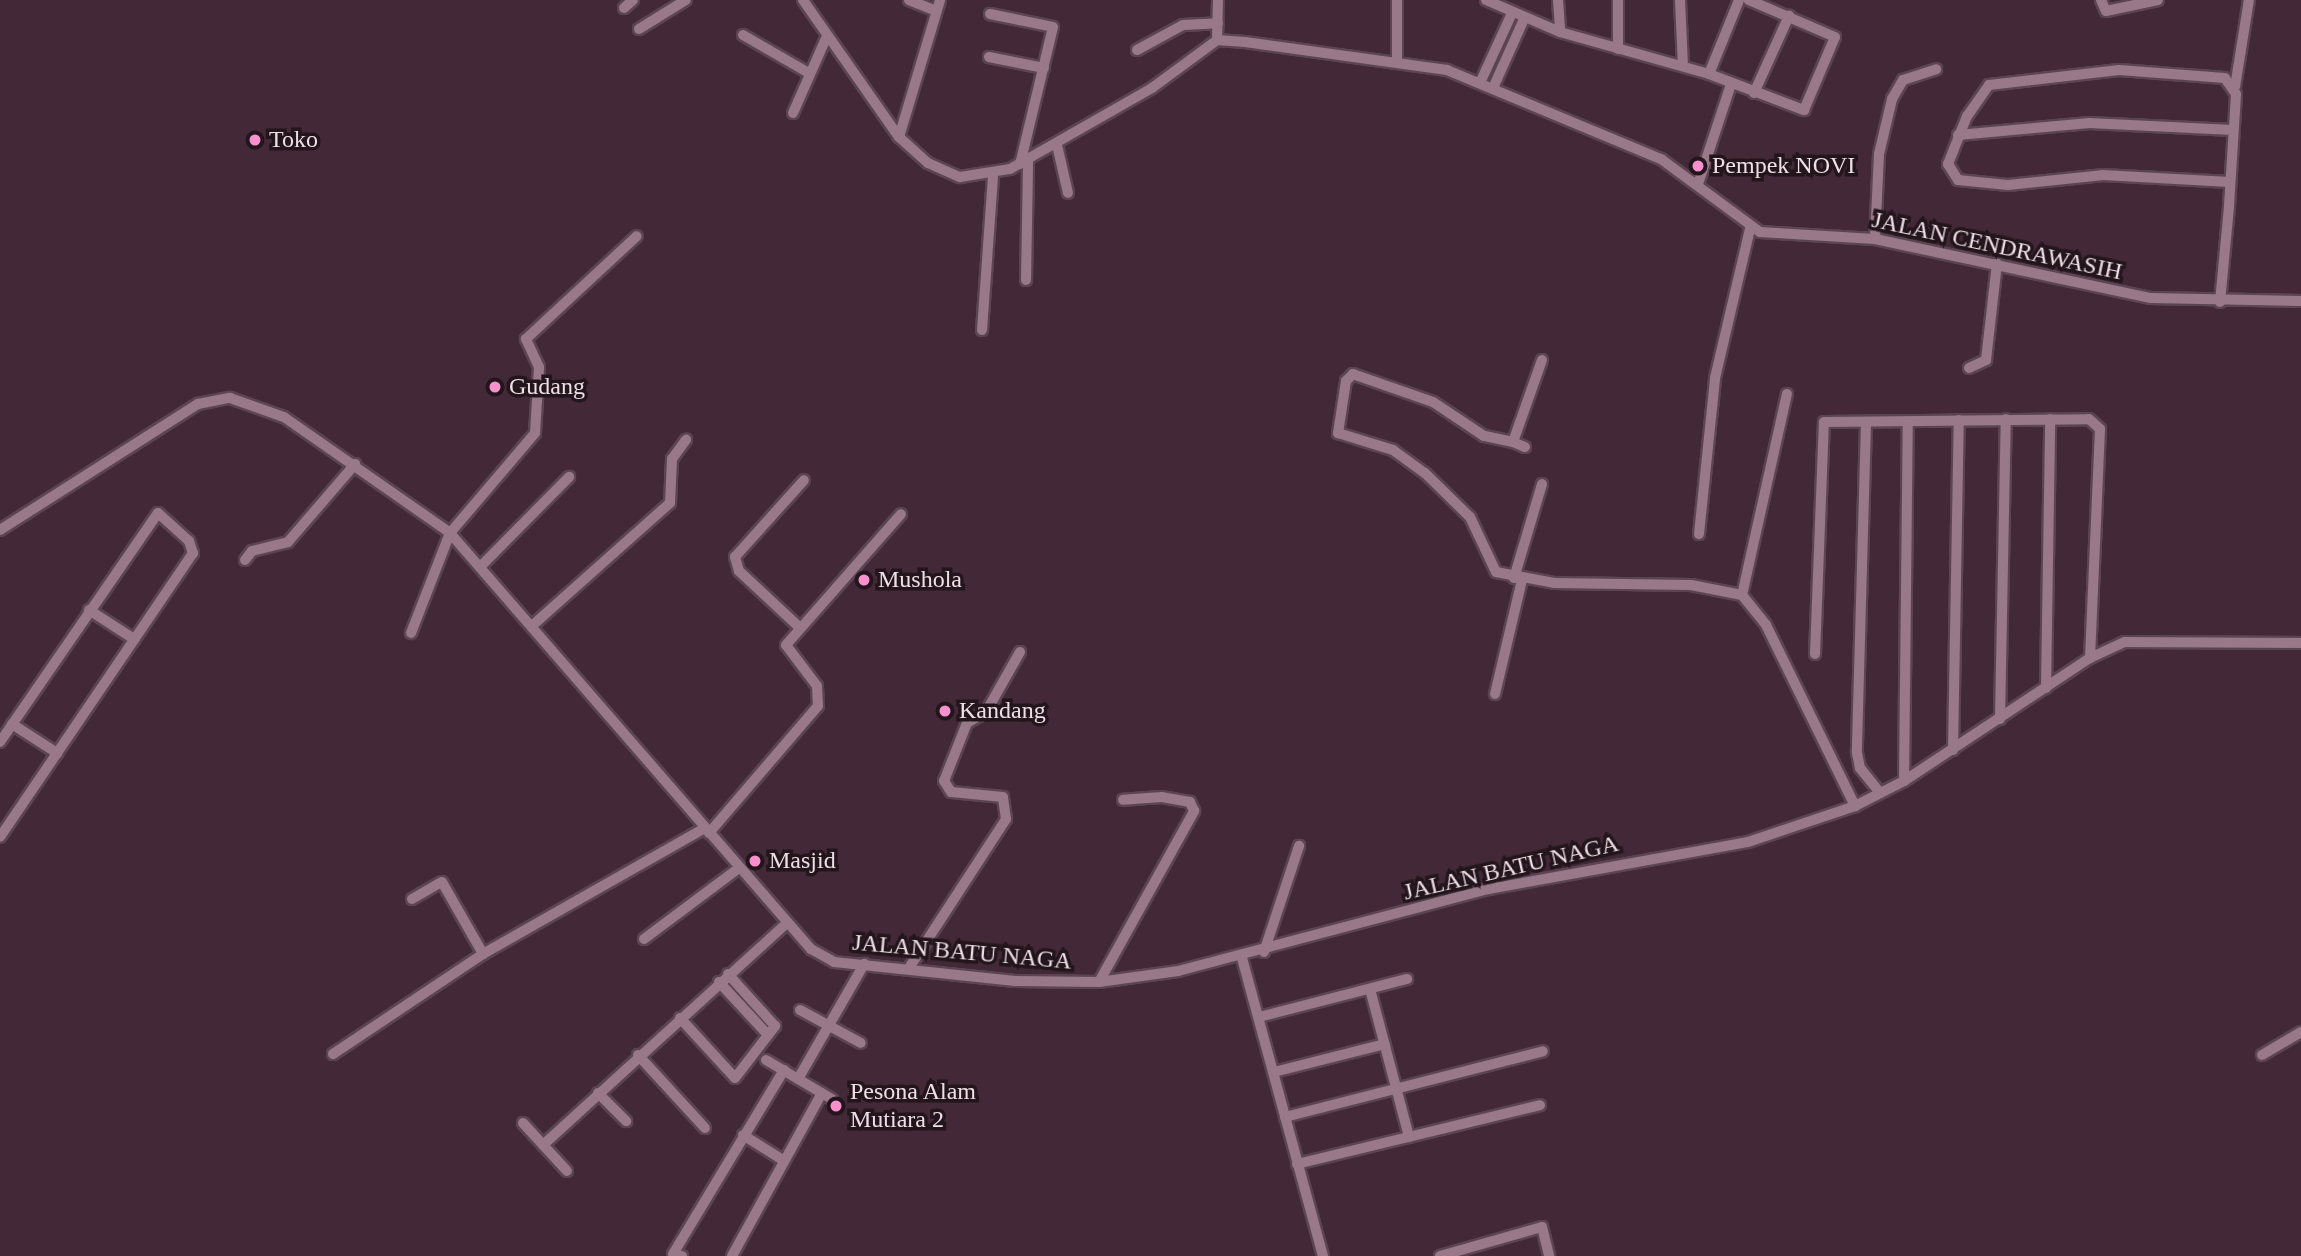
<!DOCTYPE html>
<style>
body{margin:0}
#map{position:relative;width:2301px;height:1256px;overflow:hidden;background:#432837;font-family:"Times New Roman",serif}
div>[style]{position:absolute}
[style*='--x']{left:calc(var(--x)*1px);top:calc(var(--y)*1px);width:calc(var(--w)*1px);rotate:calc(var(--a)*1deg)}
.roads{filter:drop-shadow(2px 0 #5c4553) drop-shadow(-2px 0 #5c4553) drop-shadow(0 2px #5c4553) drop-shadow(0 -2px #5c4553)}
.minor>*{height:10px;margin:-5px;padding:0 5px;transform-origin:5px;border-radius:5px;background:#987889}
.dots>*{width:19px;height:19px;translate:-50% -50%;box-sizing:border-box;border:4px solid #22151c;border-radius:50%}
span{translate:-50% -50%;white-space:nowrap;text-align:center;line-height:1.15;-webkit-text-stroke:7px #22151c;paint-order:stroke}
.poi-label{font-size:24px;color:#efdde7}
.left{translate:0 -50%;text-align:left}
.street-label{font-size:24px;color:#efdde7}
</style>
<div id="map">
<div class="roads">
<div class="minor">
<div style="--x:803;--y:0;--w:167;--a:55"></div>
<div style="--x:899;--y:137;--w:39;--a:42"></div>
<div style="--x:928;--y:163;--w:35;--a:24"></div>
<div style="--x:960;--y:177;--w:51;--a:-9.1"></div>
<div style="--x:1010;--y:169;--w:163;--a:-29.7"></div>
<div style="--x:1152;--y:88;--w:81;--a:-36.4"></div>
<div style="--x:1217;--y:40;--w:28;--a:4"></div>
<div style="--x:1245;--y:42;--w:204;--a:7.9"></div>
<div style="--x:1447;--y:70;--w:232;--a:22.6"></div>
<div style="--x:1661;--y:159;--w:123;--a:36.4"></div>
<div style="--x:1760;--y:232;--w:115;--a:3.5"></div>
<div style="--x:1875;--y:239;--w:282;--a:12.1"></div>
<div style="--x:2151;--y:298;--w:150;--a:1.1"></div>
<div style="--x:909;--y:0;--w:29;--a:22"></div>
<div style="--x:1397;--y:0;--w:61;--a:90"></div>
<div style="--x:1486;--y:0;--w:81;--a:23.4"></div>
<div style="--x:1560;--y:32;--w:155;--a:15.7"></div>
<div style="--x:1709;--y:74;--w:102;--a:20.8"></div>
<div style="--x:1804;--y:110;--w:79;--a:-67"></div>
<div style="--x:1835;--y:37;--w:94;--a:-156.7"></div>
<div style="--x:1558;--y:0;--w:32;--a:86"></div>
<div style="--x:1680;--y:0;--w:66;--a:87.4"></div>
<div style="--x:2101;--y:0;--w:12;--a:66"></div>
<div style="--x:2106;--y:11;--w:53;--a:-11.9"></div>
<div style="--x:624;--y:8;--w:12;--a:-42"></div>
<div style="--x:990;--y:14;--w:64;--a:11.7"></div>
<div style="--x:1053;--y:27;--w:141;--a:103.5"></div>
<div style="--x:639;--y:29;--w:55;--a:-31.7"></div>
<div style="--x:743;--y:35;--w:74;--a:30"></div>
<div style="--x:1217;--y:40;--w:40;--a:-88.6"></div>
<div style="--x:1618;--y:49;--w:49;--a:-90"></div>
<div style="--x:1137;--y:50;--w:52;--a:-28.5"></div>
<div style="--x:1183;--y:25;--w:35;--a:-3"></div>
<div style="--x:989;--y:57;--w:56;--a:11.3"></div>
<div style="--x:1709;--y:74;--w:80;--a:-67.9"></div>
<div style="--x:1480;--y:83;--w:77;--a:-65.4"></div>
<div style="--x:2235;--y:87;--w:88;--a:-80.9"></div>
<div style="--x:1493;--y:88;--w:76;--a:-65.8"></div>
<div style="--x:1754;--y:93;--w:85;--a:-65.6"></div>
<div style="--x:793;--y:113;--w:84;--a:-66.2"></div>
<div style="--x:1958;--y:135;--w:132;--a:-5.2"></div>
<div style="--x:2089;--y:123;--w:144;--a:2.8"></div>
<div style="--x:899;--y:137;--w:143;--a:-73.3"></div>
<div style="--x:1057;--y:145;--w:49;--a:77.1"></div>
<div style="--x:1698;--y:184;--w:105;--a:-71.7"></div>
<div style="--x:1875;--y:239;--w:85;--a:-87.3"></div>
<div style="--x:1879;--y:154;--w:57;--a:-76.7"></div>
<div style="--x:1892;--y:99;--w:22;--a:-60"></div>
<div style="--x:1903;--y:80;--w:35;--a:-18"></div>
<div style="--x:1026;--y:280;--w:119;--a:-89"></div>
<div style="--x:2220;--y:302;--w:96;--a:-84.6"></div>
<div style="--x:2229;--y:206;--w:112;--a:-86.4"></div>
<div style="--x:2236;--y:94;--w:19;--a:-125"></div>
<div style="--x:2225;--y:78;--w:106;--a:-175.7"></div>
<div style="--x:2119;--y:70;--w:131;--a:173.4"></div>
<div style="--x:1989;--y:85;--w:38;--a:125"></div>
<div style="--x:1967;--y:116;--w:52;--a:111.6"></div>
<div style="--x:1948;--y:164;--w:19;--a:58"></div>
<div style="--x:1958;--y:180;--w:50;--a:5.7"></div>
<div style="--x:2008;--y:185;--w:96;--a:-6"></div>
<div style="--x:2103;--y:175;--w:127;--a:3.2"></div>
<div style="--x:982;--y:330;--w:155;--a:-85.9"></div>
<div style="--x:1542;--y:360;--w:87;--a:109.5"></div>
<div style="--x:1513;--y:442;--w:30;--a:-168"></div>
<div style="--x:1484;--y:436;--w:61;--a:-146.3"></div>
<div style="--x:1433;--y:402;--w:85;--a:-160.7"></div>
<div style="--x:1353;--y:374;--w:10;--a:135"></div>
<div style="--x:1346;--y:381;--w:53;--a:98.7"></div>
<div style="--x:1338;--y:433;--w:58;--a:17.2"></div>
<div style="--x:1393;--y:450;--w:39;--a:36"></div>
<div style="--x:1425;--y:473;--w:63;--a:44.4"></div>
<div style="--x:1470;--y:517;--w:61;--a:64.7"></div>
<div style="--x:1496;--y:572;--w:59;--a:10.7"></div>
<div style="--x:1554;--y:583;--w:137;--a:0.8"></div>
<div style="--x:1691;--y:585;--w:52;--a:11.1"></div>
<div style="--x:1742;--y:595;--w:38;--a:51"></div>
<div style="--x:1766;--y:625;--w:202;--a:63.8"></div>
<div style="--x:1969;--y:368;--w:19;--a:-25"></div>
<div style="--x:1986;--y:360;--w:97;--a:-83.5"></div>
<div style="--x:1866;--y:423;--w:330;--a:91.6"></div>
<div style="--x:1857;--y:753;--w:15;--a:79"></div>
<div style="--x:1860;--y:768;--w:32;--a:51"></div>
<div style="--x:1513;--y:442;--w:13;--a:23"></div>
<div style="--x:0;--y:530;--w:235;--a:-32.5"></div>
<div style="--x:198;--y:404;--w:33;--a:-11"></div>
<div style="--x:230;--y:398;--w:57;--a:19.4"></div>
<div style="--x:284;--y:417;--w:203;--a:34.9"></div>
<div style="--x:450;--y:533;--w:551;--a:49.05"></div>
<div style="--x:811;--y:949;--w:26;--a:29"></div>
<div style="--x:834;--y:962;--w:182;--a:6"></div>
<div style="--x:1015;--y:981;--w:84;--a:0.7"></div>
<div style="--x:1099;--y:982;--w:80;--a:-7.9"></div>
<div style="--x:1178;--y:971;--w:322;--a:-14.8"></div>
<div style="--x:1489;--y:889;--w:263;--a:-10.3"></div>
<div style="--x:1748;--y:842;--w:113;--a:-18.6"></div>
<div style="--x:1855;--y:806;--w:55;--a:-27"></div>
<div style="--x:1904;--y:781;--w:223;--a:-33.5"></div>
<div style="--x:2090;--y:658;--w:38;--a:-25"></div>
<div style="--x:2125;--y:642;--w:176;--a:0.3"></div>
<div style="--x:1699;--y:534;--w:157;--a:-84.1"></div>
<div style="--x:1715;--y:378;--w:153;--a:-76.8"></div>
<div style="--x:245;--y:560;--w:11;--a:-52"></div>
<div style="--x:252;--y:551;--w:37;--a:-14"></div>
<div style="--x:288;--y:542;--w:103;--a:-49.3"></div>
<div style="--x:482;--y:565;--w:124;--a:-45.3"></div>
<div style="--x:1514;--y:578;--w:98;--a:-73.4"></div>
<div style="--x:1742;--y:595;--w:206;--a:-77.4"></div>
<div style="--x:89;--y:610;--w:54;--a:32.8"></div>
<div style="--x:534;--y:624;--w:182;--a:-41.7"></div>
<div style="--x:670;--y:503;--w:44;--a:-87.4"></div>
<div style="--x:672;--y:459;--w:24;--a:-54"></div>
<div style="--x:798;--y:626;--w:81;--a:-137"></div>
<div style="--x:739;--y:571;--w:15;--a:-106"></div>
<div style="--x:735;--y:557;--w:103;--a:-48.1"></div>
<div style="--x:411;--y:633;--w:107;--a:-68.7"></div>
<div style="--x:450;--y:533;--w:131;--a:-49.6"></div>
<div style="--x:535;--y:433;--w:66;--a:-86.5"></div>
<div style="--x:539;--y:367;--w:31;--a:-115"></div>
<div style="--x:526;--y:339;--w:151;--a:-42.9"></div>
<div style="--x:1815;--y:654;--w:232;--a:-87.8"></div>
<div style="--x:1824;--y:422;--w:265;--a:-0.6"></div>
<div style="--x:2089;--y:419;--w:15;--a:42"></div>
<div style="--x:2100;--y:429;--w:229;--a:92.5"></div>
<div style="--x:2046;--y:688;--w:269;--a:-89.1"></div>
<div style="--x:1495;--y:694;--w:117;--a:-76.7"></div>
<div style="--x:2000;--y:719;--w:300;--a:-88.9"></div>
<div style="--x:12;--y:724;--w:54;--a:32.8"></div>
<div style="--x:0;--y:742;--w:278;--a:-55.4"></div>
<div style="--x:158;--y:513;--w:42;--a:42.1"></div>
<div style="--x:189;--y:541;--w:13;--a:72"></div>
<div style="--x:193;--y:553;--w:343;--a:124.2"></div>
<div style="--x:1953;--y:750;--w:330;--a:-89"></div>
<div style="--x:1904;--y:781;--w:358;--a:-89.4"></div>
<div style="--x:709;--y:833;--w:167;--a:-49.4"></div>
<div style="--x:818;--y:706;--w:20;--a:-93"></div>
<div style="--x:817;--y:686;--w:51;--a:-127.1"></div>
<div style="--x:786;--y:645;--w:174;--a:-48.7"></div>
<div style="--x:412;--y:899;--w:34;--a:-30"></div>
<div style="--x:442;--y:882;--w:83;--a:60.3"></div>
<div style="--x:644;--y:939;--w:119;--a:-36.8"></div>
<div style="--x:1264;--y:952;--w:112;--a:-71.7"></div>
<div style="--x:1242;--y:958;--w:309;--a:74.8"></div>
<div style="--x:909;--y:968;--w:178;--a:-56.9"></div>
<div style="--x:1006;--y:819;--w:22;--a:-98"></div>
<div style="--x:1003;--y:797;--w:52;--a:-174.5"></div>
<div style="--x:951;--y:792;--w:13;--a:-122"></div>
<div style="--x:944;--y:781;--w:62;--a:-68.4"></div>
<div style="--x:967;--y:723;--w:22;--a:-30"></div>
<div style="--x:986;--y:712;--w:69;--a:-60.5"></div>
<div style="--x:719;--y:982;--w:72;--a:47.2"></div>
<div style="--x:1099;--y:982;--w:196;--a:-60.9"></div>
<div style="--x:1194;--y:811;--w:10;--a:-114"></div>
<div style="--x:1190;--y:802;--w:28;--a:-170"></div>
<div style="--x:1162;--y:797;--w:39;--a:176"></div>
<div style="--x:1370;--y:989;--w:153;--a:75.2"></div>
<div style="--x:800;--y:1010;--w:69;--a:28.4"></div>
<div style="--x:1259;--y:1017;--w:153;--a:-14.4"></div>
<div style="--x:680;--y:1018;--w:81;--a:47.5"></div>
<div style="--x:735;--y:1078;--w:66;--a:-52.4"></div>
<div style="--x:775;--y:1026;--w:70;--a:-132.1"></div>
<div style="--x:333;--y:1054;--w:180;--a:-33.7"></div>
<div style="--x:483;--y:954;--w:255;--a:-29.6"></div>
<div style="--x:638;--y:1055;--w:99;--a:47.5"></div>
<div style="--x:2262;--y:1055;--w:45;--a:-30.5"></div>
<div style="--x:766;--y:1060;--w:77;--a:30.6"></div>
<div style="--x:1274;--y:1072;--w:114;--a:-14.2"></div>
<div style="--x:798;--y:1079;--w:133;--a:-60.1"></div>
<div style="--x:598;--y:1093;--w:40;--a:45"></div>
<div style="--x:1285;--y:1117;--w:266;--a:-14.3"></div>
<div style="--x:523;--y:1123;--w:65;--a:47.5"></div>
<div style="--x:743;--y:1135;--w:47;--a:32"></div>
<div style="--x:543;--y:1145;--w:330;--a:-42.3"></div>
<div style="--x:1297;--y:1164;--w:250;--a:-13.6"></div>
<div style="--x:682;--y:1256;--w:9;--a:-167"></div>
<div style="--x:673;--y:1254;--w:215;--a:-58.9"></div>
<div style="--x:732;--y:1256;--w:186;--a:-61.1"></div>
<div style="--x:1440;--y:1256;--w:106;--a:-15.9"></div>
<div style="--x:1542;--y:1227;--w:30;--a:76"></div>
</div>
</div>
<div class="dots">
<div style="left:255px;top:140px;background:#f790cd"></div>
<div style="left:1698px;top:166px;background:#f790cd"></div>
<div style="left:495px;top:387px;background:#f790cd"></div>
<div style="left:864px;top:580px;background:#f790cd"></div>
<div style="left:945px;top:711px;background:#f790cd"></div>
<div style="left:755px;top:861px;background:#f790cd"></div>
<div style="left:836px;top:1106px;background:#f790cd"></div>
</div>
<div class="poi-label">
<span class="left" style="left:269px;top:140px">Toko</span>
<span class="left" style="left:1712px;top:166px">Pempek NOVI</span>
<span class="left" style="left:509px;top:387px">Gudang</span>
<span class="left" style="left:878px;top:580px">Mushola</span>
<span class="left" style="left:959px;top:711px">Kandang</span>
<span class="left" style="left:769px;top:861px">Masjid</span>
<span class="left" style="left:850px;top:1106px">Pesona Alam<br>Mutiara 2</span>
</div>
<div class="street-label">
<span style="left:1997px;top:246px;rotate:12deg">JALAN CENDRAWASIH</span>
<span style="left:1511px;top:868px;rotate:-13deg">JALAN BATU NAGA</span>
<span style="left:962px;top:952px;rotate:5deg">JALAN BATU NAGA</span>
</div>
</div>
